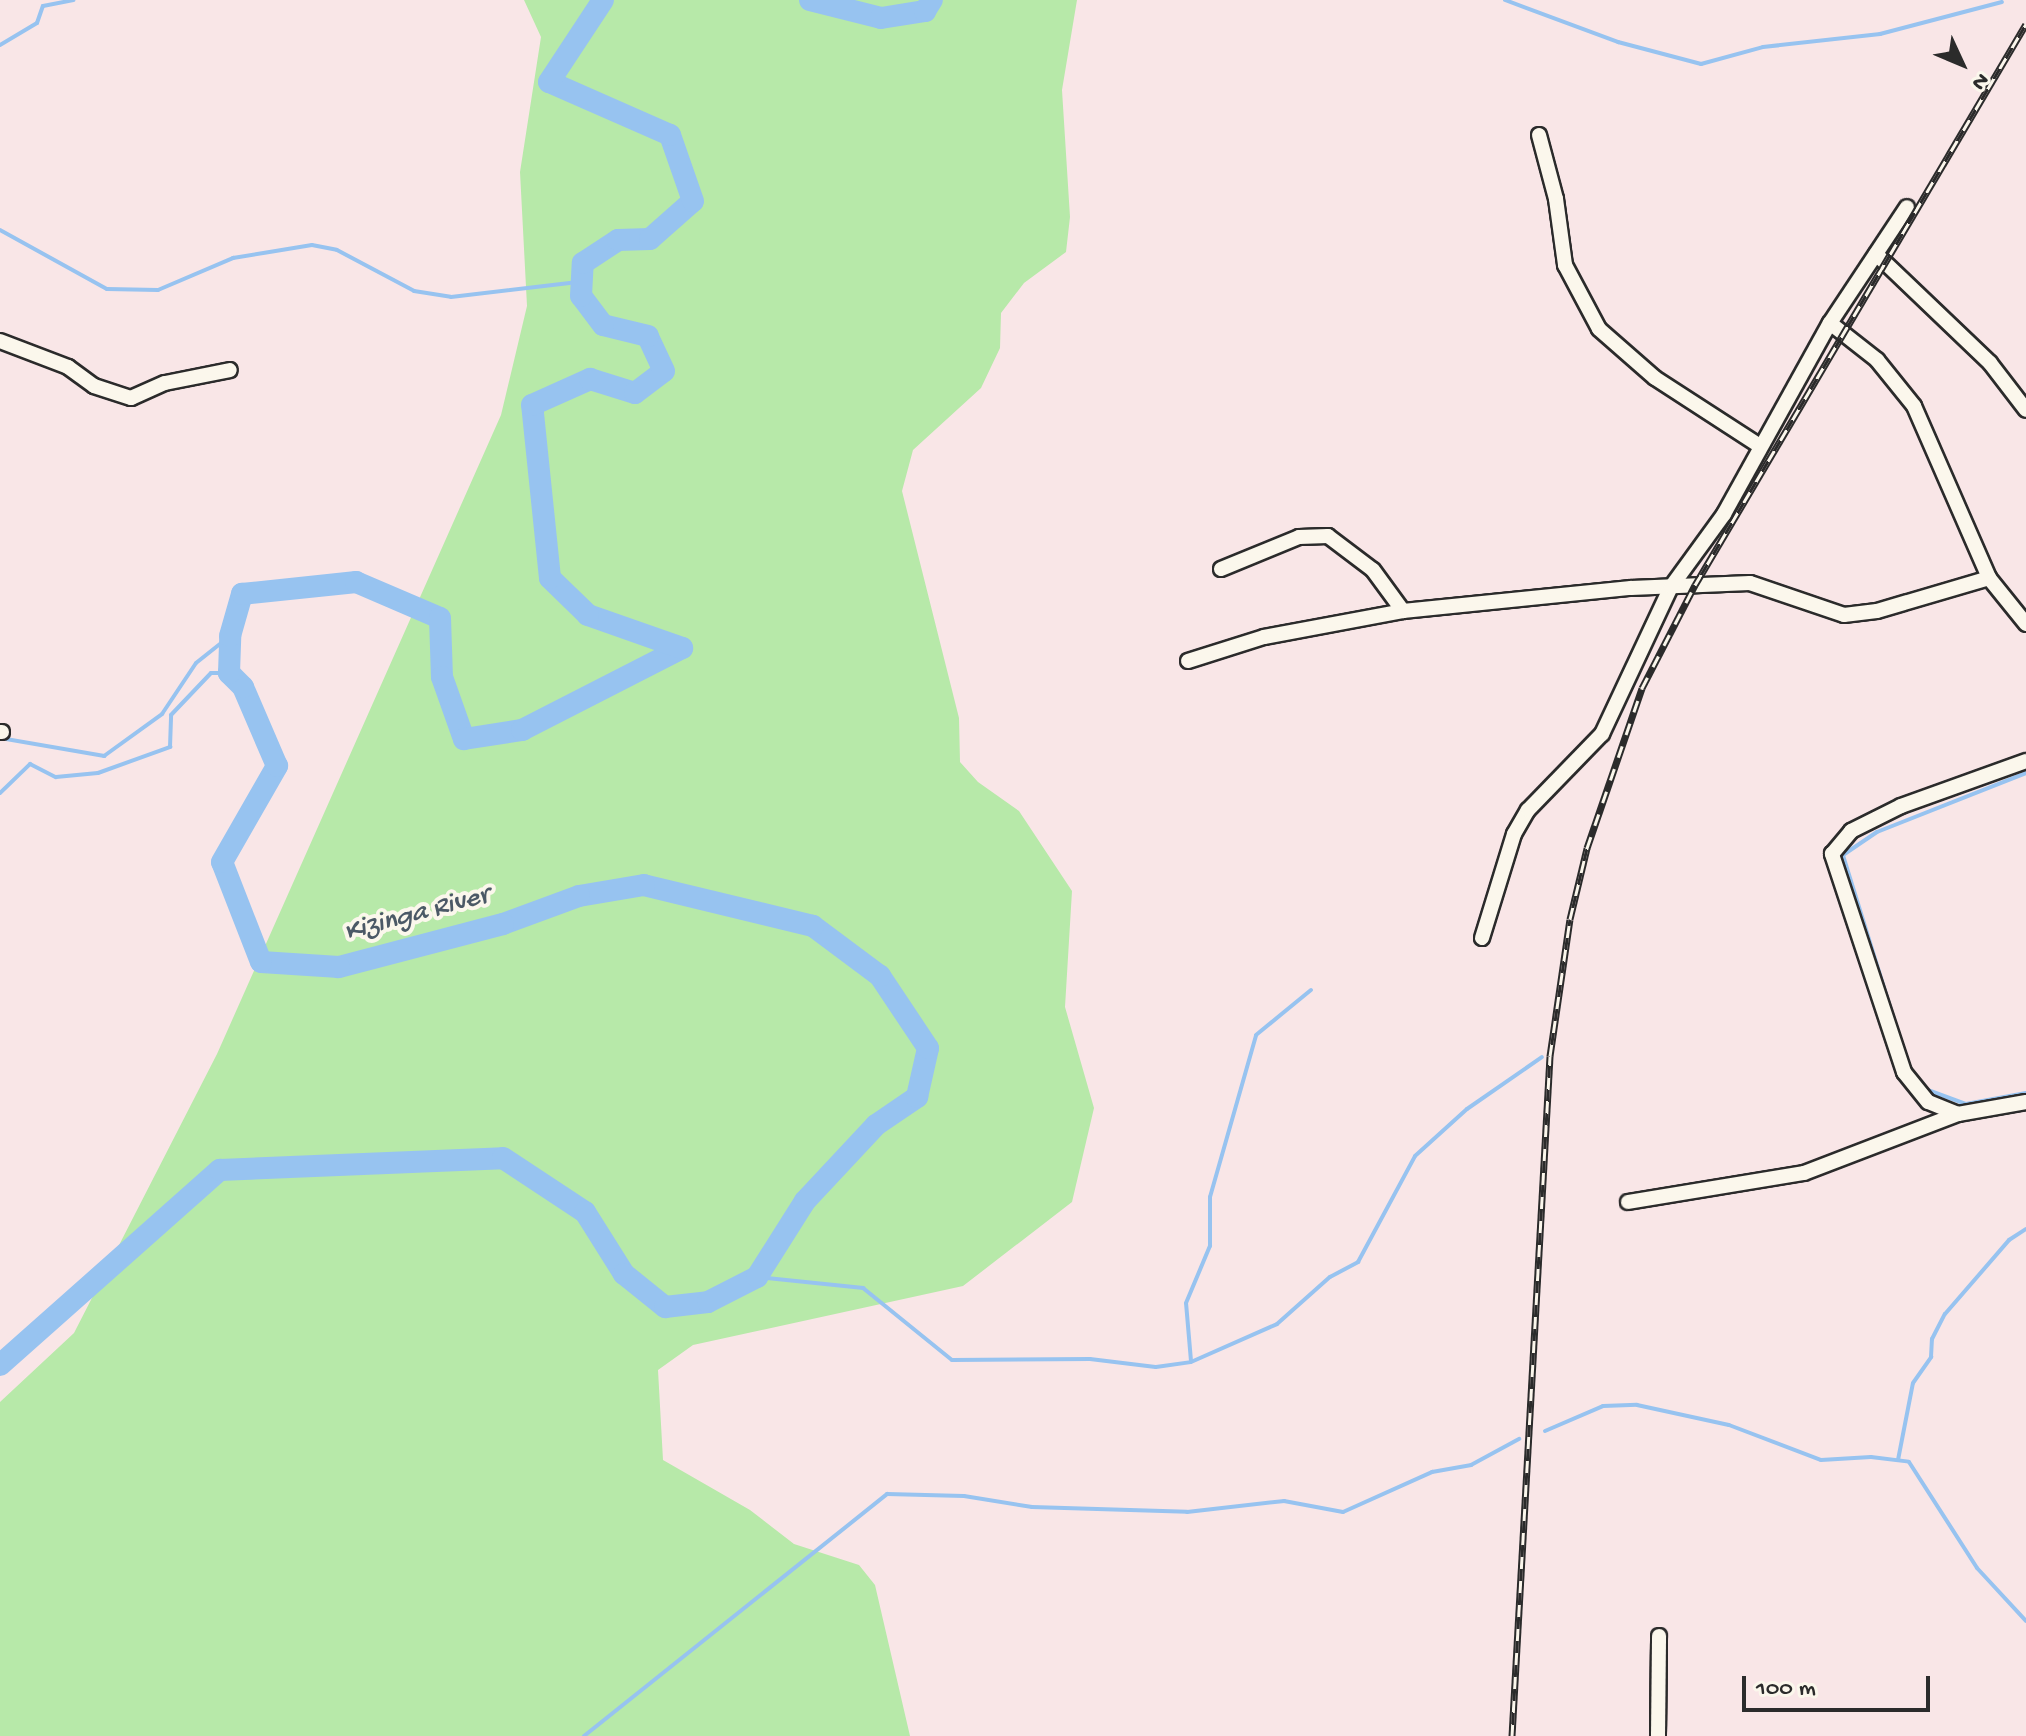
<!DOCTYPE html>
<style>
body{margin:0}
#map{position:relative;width:2026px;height:1736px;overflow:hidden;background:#f9e6e7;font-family:"Gochi Hand",sans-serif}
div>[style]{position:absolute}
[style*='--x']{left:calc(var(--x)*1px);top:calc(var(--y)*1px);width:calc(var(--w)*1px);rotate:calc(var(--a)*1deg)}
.green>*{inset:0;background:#b7e9a9}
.stream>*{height:4px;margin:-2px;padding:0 2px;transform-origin:2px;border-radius:2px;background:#97c3f0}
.river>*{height:22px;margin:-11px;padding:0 11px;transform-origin:11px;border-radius:11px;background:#97c3f0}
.roads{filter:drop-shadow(2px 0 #2b2b2b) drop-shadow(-2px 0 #2b2b2b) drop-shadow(0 2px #2b2b2b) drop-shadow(0 -2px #2b2b2b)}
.minor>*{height:14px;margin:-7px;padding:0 7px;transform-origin:7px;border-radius:7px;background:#fbf7ec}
.rail>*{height:7px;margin-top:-3.5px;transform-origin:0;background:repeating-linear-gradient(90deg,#fbf7ec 0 12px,#2b2b2b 0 24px);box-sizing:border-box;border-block:2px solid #2b2b2b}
span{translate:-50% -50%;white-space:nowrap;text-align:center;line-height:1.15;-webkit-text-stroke:8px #fbf7ec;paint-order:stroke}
.water-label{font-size:28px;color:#4b5966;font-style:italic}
.north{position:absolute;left:1922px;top:24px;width:80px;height:80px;-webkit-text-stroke:6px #fbf7ec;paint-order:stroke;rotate:134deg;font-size:22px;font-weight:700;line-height:32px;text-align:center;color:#2b2b2b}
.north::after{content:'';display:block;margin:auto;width:28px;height:36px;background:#2b2b2b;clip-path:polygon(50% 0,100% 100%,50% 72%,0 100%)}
.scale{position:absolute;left:1742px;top:1676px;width:188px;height:36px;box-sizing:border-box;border:4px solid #2b2b2b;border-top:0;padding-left:10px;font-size:24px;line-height:28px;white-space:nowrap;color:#2b2b2b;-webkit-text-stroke:6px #fbf7ec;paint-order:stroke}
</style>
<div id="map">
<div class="green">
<div style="clip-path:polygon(524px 0,1077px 0,1062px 90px,1070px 217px,1066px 252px,1024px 283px,1001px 313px,1000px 348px,981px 388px,913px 450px,902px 491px,959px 718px,960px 762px,978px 782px,1019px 811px,1072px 891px,1065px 1007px,1094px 1108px,1072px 1202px,963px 1286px,693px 1345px,658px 1370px,663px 1460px,750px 1510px,794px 1544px,859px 1565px,875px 1585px,910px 1736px,0 1736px,0 1402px,74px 1333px,217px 1054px,501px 415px,527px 306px,520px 172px,541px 37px)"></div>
</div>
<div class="stream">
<div style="--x:1505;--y:0;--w:121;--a:20.4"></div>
<div style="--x:1618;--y:42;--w:86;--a:14.8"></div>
<div style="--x:1701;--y:64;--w:64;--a:-15.3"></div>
<div style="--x:1763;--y:47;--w:118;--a:-6.3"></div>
<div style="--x:1880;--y:34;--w:126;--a:-14.7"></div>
<div style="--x:0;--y:45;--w:43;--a:-30.7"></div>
<div style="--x:37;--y:23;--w:18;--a:-71"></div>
<div style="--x:43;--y:6;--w:31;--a:-11"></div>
<div style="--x:0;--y:230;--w:122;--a:28.9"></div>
<div style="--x:107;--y:289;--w:51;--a:1.1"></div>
<div style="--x:158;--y:290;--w:82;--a:-23.1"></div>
<div style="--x:233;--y:258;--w:80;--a:-9.3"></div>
<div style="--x:312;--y:245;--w:25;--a:11"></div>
<div style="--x:337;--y:250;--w:87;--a:28"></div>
<div style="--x:414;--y:291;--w:37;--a:9"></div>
<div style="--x:451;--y:297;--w:128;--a:-6.7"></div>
<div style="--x:0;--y:738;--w:106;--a:9.8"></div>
<div style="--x:104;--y:756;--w:72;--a:-35.9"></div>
<div style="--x:162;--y:714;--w:61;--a:-56.3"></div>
<div style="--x:196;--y:663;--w:43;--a:-38.5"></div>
<div style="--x:0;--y:793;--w:42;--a:-44"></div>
<div style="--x:30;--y:764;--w:29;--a:27"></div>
<div style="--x:56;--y:777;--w:42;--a:-5.4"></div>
<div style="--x:98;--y:773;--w:77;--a:-19.9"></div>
<div style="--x:170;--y:747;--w:32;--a:-88"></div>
<div style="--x:171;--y:715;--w:58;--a:-46.4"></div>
<div style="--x:211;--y:673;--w:18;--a:0"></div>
<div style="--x:1894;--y:1020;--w:173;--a:-107.2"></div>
<div style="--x:1843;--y:855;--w:41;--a:-34.1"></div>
<div style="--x:1877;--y:832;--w:160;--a:-21.6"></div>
<div style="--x:1899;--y:1036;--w:19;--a:72"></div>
<div style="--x:1925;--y:1089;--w:44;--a:20.1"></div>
<div style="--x:1966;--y:1104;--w:61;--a:-10.4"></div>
<div style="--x:757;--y:1277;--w:107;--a:5.9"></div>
<div style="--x:863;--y:1288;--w:114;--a:39"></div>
<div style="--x:952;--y:1360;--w:138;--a:-0.4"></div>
<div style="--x:1090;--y:1359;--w:66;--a:6.9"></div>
<div style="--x:1156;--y:1367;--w:35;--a:-8"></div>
<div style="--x:1191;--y:1362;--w:94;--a:-23.8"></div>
<div style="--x:1277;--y:1324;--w:71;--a:-41.6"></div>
<div style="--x:1330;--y:1277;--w:32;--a:-28"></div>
<div style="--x:1358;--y:1262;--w:120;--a:-61.7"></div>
<div style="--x:1415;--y:1156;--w:70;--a:-42.1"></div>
<div style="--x:1467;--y:1109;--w:91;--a:-34.7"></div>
<div style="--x:1191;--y:1361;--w:58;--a:-94.9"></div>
<div style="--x:1186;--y:1303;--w:62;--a:-67.2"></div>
<div style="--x:1210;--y:1246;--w:49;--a:-90"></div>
<div style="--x:1210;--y:1197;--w:168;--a:-74.1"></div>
<div style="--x:1256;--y:1035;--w:71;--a:-39.3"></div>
<div style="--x:1545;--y:1431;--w:63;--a:-23.3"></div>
<div style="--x:1603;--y:1406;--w:34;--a:-2"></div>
<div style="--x:1637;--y:1405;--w:94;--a:12.3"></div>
<div style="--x:1729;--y:1425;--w:98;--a:20.8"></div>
<div style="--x:1821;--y:1460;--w:50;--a:-3.4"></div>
<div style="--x:1871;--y:1457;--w:38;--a:7"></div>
<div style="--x:1909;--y:1462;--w:126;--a:57.3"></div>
<div style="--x:1977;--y:1568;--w:72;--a:47.2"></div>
<div style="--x:1898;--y:1460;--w:78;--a:-79"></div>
<div style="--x:1913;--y:1383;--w:32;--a:-55"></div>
<div style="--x:1931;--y:1357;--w:18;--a:-87"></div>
<div style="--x:1932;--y:1339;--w:28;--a:-63"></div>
<div style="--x:1945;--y:1314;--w:98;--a:-49.1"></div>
<div style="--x:2009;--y:1240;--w:20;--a:-33"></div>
<div style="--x:584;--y:1736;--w:388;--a:-38.6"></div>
<div style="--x:887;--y:1494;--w:77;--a:1.5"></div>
<div style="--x:964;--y:1496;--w:69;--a:9.2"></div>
<div style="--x:1032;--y:1507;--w:155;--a:1.8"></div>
<div style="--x:1187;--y:1512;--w:98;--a:-6.5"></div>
<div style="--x:1284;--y:1501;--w:60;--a:10.6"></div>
<div style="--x:1343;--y:1512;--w:98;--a:-24.2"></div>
<div style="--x:1432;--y:1472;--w:40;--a:-10"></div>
<div style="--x:1471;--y:1465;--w:55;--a:-28.4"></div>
</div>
<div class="river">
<div style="--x:810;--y:0;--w:73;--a:14.2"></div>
<div style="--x:881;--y:18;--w:45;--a:-9"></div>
<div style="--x:925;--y:11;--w:13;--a:-58"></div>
<div style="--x:0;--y:1365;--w:294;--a:-41.6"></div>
<div style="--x:220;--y:1170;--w:283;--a:-2.4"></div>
<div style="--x:503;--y:1158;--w:98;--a:33.4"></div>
<div style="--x:585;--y:1212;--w:73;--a:57.8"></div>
<div style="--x:624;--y:1274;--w:53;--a:38.8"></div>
<div style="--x:665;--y:1307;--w:43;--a:-6.6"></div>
<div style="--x:708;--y:1302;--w:55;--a:-27"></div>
<div style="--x:757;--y:1277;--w:90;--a:-57.7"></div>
<div style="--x:805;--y:1201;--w:104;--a:-46.9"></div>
<div style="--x:876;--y:1125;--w:50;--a:-34.3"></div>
<div style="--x:917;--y:1097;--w:50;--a:-77.3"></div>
<div style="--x:928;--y:1048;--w:87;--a:-123.7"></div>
<div style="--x:880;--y:976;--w:84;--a:-143.3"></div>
<div style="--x:813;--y:926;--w:174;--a:-166.4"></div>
<div style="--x:644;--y:885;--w:66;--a:170.4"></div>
<div style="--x:579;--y:896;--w:81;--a:159.8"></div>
<div style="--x:503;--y:924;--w:170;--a:165.3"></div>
<div style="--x:339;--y:967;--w:78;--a:-176.3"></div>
<div style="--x:261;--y:962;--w:107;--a:-111.3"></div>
<div style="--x:222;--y:862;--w:111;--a:-60.2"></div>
<div style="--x:277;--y:766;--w:86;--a:-113.3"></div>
<div style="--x:243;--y:687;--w:20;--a:-135"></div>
<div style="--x:229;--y:673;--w:37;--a:-88"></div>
<div style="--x:230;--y:636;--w:44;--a:-74.1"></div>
<div style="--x:242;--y:594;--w:115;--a:-6"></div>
<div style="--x:356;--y:582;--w:91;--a:23.2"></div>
<div style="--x:440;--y:618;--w:59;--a:88.1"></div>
<div style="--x:442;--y:677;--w:66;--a:70.5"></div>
<div style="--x:464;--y:739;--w:59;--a:-8.8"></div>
<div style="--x:522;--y:730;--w:180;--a:-27.1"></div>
<div style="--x:682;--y:648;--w:100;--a:-160.7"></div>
<div style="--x:588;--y:615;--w:53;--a:-135.8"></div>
<div style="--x:550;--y:578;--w:174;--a:-95.9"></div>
<div style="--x:532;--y:405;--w:64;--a:-24.1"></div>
<div style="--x:590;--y:379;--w:47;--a:17.3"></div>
<div style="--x:635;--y:393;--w:36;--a:-37"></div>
<div style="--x:664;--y:371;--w:38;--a:-115"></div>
<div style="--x:648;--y:336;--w:46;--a:-166.3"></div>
<div style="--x:603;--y:325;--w:36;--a:-127"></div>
<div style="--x:581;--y:296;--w:33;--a:-87"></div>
<div style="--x:583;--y:263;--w:42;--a:-33.3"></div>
<div style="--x:618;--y:240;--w:32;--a:-2"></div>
<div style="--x:650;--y:239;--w:57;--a:-41.5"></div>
<div style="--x:693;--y:201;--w:70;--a:-109.2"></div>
<div style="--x:670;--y:135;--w:132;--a:-156.3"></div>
<div style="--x:549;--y:82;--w:98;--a:-56.6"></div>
</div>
<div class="roads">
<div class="minor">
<div style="--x:1539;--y:135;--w:66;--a:75.1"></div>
<div style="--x:1556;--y:199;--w:67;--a:82.2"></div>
<div style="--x:1565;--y:265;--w:72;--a:62"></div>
<div style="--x:1599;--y:329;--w:74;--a:41.2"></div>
<div style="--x:1655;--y:378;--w:123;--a:33"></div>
<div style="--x:1876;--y:254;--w:158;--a:43.7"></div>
<div style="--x:1990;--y:363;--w:59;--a:52.5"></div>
<div style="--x:1830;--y:323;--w:60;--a:38.2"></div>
<div style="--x:1877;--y:360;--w:59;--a:51.2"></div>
<div style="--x:1914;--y:406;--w:188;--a:66.4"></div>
<div style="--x:1989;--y:578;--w:59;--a:51.2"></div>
<div style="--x:0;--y:341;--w:73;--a:20.9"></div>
<div style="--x:68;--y:367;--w:32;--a:36"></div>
<div style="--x:94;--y:386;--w:39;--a:18"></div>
<div style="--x:131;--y:398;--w:37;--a:-24"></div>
<div style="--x:165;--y:383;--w:66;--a:-11.3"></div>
<div style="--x:1221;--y:569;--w:84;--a:-22.3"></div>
<div style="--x:1299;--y:537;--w:29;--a:-2"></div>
<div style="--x:1328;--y:536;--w:56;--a:37.1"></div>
<div style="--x:1373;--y:570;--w:51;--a:53.8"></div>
<div style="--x:1188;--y:661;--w:80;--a:-17.5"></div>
<div style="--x:1264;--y:637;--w:141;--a:-10.6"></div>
<div style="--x:1403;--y:611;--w:229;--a:-5.8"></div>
<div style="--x:1631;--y:588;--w:119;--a:-2.4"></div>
<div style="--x:1750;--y:583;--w:99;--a:18.8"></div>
<div style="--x:1844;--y:615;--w:33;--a:-7"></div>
<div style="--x:1877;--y:611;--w:117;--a:-16.4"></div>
<div style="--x:0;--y:732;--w:2;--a:0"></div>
<div style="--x:1482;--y:938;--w:109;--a:-72.9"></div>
<div style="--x:1514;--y:834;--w:28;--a:-60"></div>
<div style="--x:1528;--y:810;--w:106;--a:-45.8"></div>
<div style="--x:1602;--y:734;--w:162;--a:-64.9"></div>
<div style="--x:1671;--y:587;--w:90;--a:-54"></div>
<div style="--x:1724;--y:514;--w:218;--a:-61"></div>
<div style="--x:1830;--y:323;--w:139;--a:-56.4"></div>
<div style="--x:1958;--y:1114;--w:32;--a:-158"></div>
<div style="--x:1928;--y:1102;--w:38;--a:-129"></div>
<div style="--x:1904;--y:1072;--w:230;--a:-108.3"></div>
<div style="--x:1832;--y:854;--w:30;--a:-50"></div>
<div style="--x:1851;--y:831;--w:56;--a:-26.6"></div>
<div style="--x:1901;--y:806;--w:133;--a:-19.8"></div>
<div style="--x:1628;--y:1202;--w:178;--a:-9.4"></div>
<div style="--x:1804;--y:1173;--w:165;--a:-21"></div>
<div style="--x:1958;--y:1114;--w:69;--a:-10"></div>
<div style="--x:1658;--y:1736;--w:100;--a:-89.4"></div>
</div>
</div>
<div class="rail">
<div style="--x:1512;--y:1736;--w:681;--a:-86.8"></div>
<div style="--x:1550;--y:1056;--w:138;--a:-81.7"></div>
<div style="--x:1570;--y:919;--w:73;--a:-76.5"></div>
<div style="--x:1587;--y:848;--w:169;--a:-71"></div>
<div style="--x:1642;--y:688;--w:116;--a:-62.8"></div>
<div style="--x:1695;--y:585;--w:651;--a:-59.46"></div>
</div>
<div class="water-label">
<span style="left:417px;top:915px;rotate:-15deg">Kizinga River</span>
</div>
<div class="north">N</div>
<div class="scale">100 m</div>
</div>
